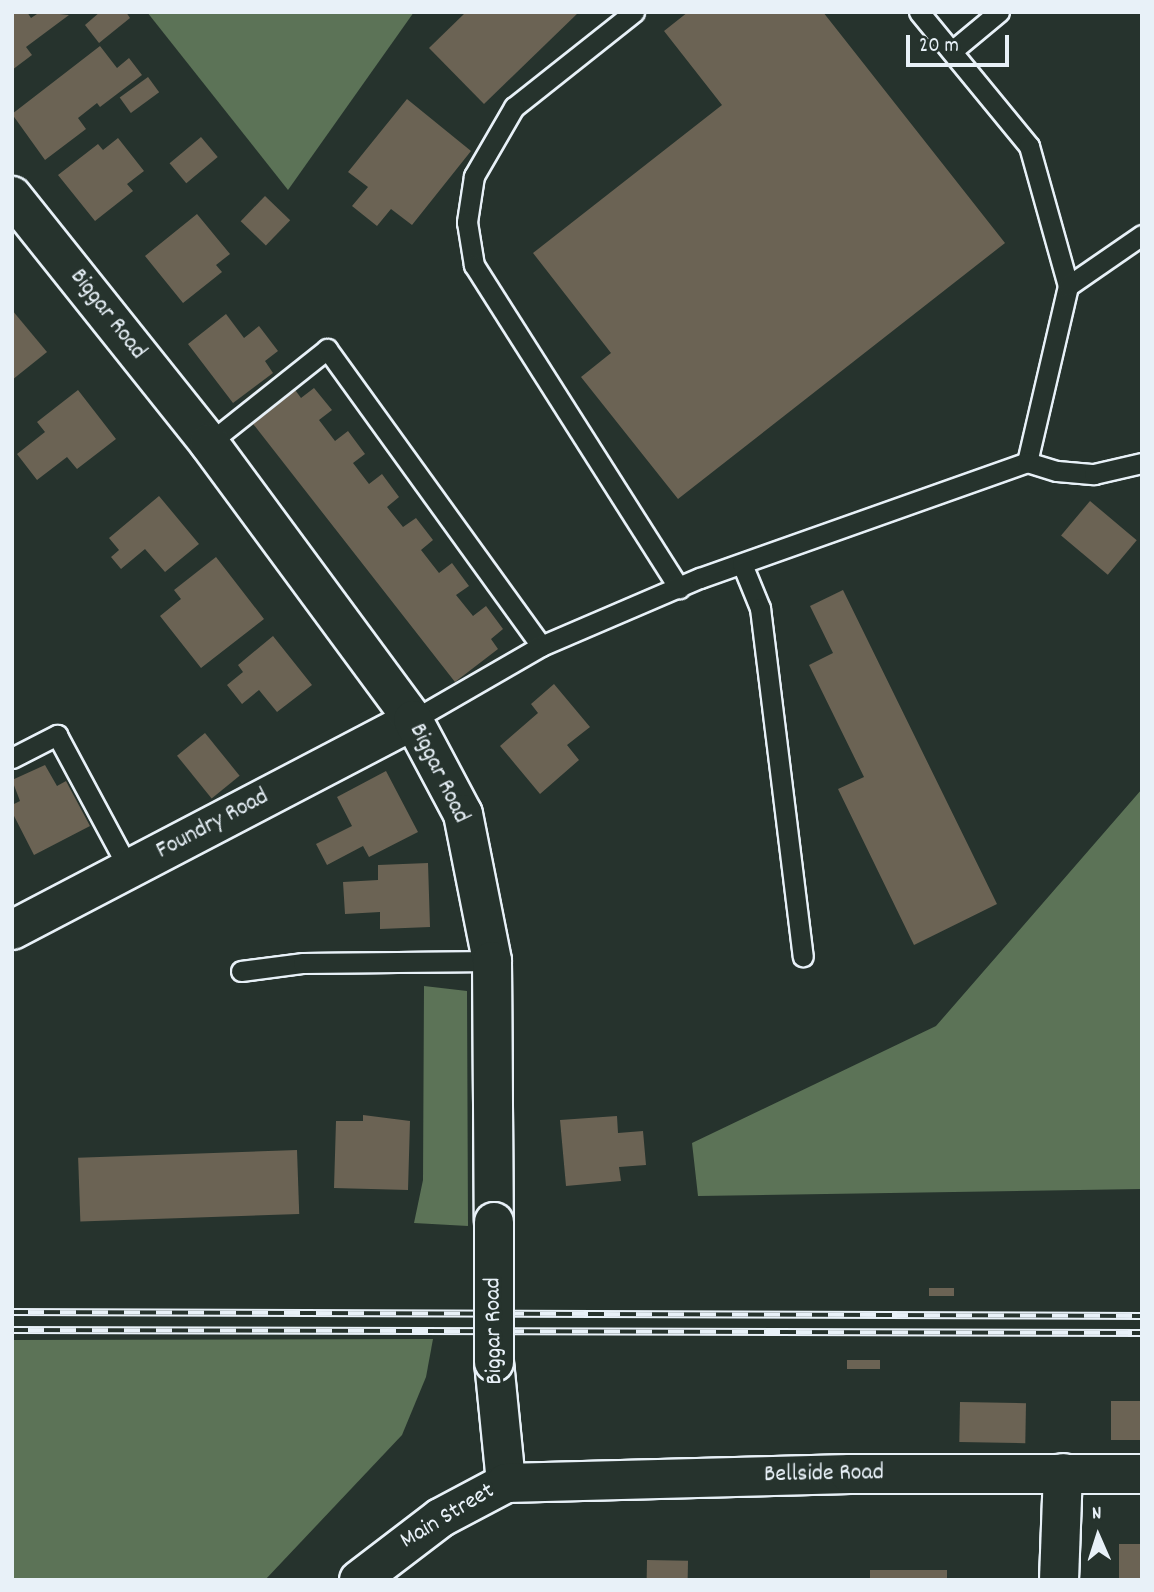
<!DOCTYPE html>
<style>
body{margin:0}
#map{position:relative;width:1154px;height:1592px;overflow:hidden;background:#26332d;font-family:Dekko,sans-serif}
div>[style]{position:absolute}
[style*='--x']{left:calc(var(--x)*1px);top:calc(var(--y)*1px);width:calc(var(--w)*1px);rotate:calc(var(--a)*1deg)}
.green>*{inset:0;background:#5c7357}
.building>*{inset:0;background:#6b6354;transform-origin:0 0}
.roads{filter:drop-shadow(2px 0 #e8f1f8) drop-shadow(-2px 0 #e8f1f8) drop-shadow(0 2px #e8f1f8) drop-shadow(0 -2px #e8f1f8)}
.service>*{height:19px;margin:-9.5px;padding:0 9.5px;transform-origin:9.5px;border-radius:9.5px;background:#26332d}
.minor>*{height:38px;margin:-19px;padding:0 19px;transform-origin:19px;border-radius:19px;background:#26332d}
.tertiary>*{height:38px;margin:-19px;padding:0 19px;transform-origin:19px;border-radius:19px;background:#26332d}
.secondary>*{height:38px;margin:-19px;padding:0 19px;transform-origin:19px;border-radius:19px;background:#26332d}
.rail>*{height:8px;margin-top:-4px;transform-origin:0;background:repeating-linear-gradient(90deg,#26332d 0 16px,#e8f1f8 0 32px);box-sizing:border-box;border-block:2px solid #e8f1f8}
.bridges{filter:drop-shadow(2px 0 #e8f1f8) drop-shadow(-2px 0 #e8f1f8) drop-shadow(0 2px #e8f1f8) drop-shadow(0 -2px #e8f1f8)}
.tertiary-bridge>*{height:38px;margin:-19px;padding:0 19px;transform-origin:19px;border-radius:19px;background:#26332d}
span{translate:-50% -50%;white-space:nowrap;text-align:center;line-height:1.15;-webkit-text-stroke:6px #26332d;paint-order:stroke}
.street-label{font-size:24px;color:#e8f1f8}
.frame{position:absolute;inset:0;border:14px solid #e8f1f8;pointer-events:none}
.north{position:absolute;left:1063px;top:1501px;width:70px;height:70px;-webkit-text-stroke:5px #26332d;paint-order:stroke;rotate:357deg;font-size:19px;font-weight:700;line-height:28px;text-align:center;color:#e8f1f8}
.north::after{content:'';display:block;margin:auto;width:24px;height:32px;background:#e8f1f8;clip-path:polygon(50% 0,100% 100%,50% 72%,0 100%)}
.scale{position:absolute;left:906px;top:35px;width:103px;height:32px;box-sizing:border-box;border:4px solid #e8f1f8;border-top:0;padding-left:9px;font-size:21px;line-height:24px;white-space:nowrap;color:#e8f1f8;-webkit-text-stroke:5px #26332d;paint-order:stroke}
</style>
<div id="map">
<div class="green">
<div style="clip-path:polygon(147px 12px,414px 12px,288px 190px)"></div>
<div style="clip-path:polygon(1142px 789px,1142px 1189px,698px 1196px,692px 1143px,936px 1026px)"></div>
<div style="clip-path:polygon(424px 986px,467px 991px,468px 1226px,414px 1223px,423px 1180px)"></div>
<div style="clip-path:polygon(433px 1339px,426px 1377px,402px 1435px,265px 1580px,12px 1580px,12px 1340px)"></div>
</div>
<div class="building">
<div style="clip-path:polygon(12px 12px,27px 12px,31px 18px,40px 12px,69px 15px,26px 47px,32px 55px,12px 70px)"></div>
<div style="clip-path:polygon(100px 12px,126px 12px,130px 18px,99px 43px,85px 25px)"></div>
<div style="clip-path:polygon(466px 12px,579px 12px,484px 104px,429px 48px)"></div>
<div style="clip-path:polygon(688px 12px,823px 12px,1005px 243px,678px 499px,581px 377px,611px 353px,533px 253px,722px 105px,664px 31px)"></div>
<div style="clip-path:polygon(100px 46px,117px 68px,129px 58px,142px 75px,100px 107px,97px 103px,78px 118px,86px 129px,45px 160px,12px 114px)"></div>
<div style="left:148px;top:77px;width:19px;height:35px;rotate:54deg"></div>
<div style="clip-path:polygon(407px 99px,471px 151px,412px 225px,391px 209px,377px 226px,352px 206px,368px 187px,348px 172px)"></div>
<div style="left:201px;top:137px;width:26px;height:41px;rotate:50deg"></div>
<div style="clip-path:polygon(118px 138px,144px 171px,127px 184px,133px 191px,95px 221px,58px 175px,98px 144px,103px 150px)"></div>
<div style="left:265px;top:196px;width:35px;height:35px;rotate:44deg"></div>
<div style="clip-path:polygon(197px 214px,230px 254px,216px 265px,222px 272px,183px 303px,145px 256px)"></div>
<div style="clip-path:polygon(12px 310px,47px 352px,12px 380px)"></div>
<div style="clip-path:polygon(226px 314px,244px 338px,259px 326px,278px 351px,265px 361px,273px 373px,233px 403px,188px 344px)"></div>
<div style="clip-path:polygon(293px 387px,301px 398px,314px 388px,332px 410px,319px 420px,335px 441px,348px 431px,365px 454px,353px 463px,369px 484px,382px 474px,399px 497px,387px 507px,403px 527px,416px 518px,433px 540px,421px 550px,439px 573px,452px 563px,469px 586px,456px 595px,473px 616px,486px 606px,503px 629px,491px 639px,498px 649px,455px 682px,250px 420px)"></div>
<div style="clip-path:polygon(78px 390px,116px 439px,77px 469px,67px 457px,37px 480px,17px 454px,45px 432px,37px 422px)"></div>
<div style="clip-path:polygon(159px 496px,199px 544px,165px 572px,145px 549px,121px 569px,111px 557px,119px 550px,109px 538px)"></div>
<div style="left:1090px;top:501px;width:61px;height:45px;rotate:40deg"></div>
<div style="clip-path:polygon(216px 557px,264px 619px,201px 668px,160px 616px,181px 599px,174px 590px)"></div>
<div style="clip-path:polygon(843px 590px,997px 904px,914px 945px,838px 789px,864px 777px,809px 665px,833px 653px,810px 606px)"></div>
<div style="clip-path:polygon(273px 636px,312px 685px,277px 712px,259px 690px,242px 704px,227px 685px,243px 672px,238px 665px)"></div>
<div style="clip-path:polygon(554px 684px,590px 727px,567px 745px,579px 760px,540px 794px,500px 746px,538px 713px,531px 704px)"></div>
<div style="left:205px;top:733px;width:55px;height:36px;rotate:51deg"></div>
<div style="clip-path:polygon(45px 765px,57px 786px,66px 781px,90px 826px,34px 855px,12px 812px,12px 805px,20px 801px,12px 780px)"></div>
<div style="clip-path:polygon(386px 771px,418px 832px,369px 857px,363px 846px,327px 865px,316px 844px,352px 826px,337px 797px)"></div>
<div style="clip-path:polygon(428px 863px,430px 927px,380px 929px,380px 912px,345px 914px,343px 882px,378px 880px,378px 865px)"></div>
<div style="clip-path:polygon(363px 1115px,410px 1121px,408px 1190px,334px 1188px,336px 1121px,363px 1121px)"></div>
<div style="clip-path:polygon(617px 1116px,618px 1133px,643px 1131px,646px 1165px,619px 1167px,621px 1181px,566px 1186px,560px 1120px)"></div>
<div style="left:297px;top:1150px;width:64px;height:219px;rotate:88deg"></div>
<div style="left:929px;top:1288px;width:25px;height:8px"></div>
<div style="left:847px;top:1360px;width:33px;height:9px"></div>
<div style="left:1111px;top:1401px;width:31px;height:39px"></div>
<div style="left:960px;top:1402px;width:66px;height:40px;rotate:1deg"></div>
<div style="left:1119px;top:1544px;width:23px;height:36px"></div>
<div style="left:647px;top:1560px;width:41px;height:20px;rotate:1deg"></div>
<div style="left:947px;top:1570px;width:10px;height:77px;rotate:90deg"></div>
</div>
<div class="roads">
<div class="service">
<div style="--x:634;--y:12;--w:153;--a:141.6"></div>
<div style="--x:514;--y:107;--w:80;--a:120.1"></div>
<div style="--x:474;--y:176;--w:47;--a:98.7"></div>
<div style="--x:467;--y:222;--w:44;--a:80.8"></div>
<div style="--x:474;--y:265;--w:383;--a:57.6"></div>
<div style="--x:919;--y:12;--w:173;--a:50.6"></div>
<div style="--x:1029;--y:146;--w:145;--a:74.4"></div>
<div style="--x:1068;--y:286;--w:181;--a:103.1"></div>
<div style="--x:952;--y:51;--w:61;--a:-39.7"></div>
<div style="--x:1068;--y:286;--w:90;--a:-34.6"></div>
<div style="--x:209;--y:443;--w:151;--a:-38.5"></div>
<div style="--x:327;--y:349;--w:366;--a:54.2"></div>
<div style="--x:541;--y:646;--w:173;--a:-23.2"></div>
<div style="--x:700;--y:578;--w:347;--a:-19.5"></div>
<div style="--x:1027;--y:462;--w:31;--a:17"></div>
<div style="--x:1057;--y:471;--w:37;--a:5"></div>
<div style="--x:1094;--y:474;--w:49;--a:-12.9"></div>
<div style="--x:742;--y:564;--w:48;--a:67.8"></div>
<div style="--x:760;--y:608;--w:351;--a:83"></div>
<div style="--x:413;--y:720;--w:148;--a:-30"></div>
<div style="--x:12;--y:758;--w:51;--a:-27.1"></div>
<div style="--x:57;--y:735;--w:152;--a:61.8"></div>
<div style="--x:241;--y:971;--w:63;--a:-7.4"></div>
<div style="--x:303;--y:963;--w:189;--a:-0.6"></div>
</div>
<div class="minor">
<div style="--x:12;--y:930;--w:453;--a:-27.6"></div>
<div style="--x:1059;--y:1580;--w:107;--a:-87.9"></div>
</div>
<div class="tertiary">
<div style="--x:12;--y:196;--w:316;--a:51.4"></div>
<div style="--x:209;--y:443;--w:344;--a:53.6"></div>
<div style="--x:413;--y:720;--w:106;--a:62"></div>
<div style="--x:463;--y:814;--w:150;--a:78.8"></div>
<div style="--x:492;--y:961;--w:261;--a:89.6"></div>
<div style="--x:494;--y:1362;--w:122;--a:84.3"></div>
</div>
<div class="secondary">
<div style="--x:359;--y:1580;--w:102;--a:-37.4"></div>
<div style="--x:440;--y:1518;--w:75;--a:-27.9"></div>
<div style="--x:506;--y:1483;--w:344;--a:-1.5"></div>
<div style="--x:850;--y:1474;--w:292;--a:0"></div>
</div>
</div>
<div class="rail">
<div style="--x:12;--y:1312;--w:1130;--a:0.2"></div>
<div style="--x:12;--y:1330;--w:1130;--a:0.15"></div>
</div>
<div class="bridges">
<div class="tertiary-bridge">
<div style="--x:494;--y:1362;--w:140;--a:-90"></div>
</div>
</div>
<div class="street-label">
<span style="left:107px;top:315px;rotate:52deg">Biggar Road</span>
<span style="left:438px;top:774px;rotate:64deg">Biggar Road</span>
<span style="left:213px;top:825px;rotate:-28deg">Foundry Road</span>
<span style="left:495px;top:1331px;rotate:-91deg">Biggar Road</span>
<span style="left:824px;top:1475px;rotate:-1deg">Bellside Road</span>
<span style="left:448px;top:1517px;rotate:-31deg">Main Street</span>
</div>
<div class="frame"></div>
<div class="north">N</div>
<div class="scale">20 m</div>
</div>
